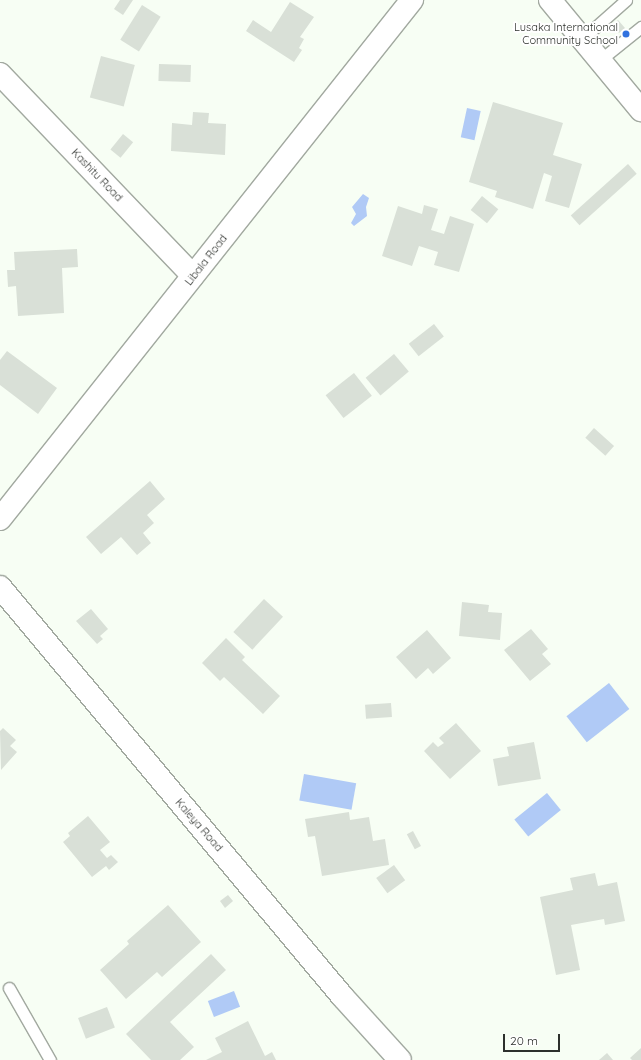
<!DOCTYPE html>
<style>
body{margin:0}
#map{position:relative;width:641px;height:1060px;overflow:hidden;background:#f7fef4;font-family:Quicksand,sans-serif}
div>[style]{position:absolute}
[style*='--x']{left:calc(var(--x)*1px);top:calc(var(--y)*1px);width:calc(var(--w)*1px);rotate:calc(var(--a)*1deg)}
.water>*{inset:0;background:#b0caf6;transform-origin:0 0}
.building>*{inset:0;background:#d9e0d7;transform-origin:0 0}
.roads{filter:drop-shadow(1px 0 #a2a9a0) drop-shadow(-1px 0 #a2a9a0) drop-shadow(0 1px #a2a9a0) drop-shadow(0 -1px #a2a9a0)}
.service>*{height:11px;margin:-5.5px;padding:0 5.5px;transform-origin:5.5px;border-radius:5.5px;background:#fff}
.minor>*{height:22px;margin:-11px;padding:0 11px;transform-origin:11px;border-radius:11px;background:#fff}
.dots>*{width:11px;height:11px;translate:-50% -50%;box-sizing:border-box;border:2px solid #fff;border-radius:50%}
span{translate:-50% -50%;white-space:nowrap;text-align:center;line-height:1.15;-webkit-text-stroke:4px #fff;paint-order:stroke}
.poi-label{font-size:11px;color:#2d302c}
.right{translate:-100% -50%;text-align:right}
.street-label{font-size:11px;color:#2d302c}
.scale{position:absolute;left:503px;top:1034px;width:57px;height:18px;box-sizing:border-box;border:2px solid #2d302c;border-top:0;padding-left:5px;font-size:12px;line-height:14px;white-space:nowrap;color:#2d302c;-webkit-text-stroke:3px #fff;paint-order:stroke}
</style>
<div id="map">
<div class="water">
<div style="left:467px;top:108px;width:14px;height:30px;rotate:12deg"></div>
<div style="clip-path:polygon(363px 194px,369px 198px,366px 207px,367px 216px,354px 226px,351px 223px,356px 214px,352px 207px)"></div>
<div style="left:609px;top:683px;width:33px;height:54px;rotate:52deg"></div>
<div style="left:304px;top:774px;width:53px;height:27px;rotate:10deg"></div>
<div style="left:547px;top:793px;width:22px;height:42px;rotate:51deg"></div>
<div style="left:234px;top:991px;width:17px;height:28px;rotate:69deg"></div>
</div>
<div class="building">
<div style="clip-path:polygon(120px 0,133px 0,123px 15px,114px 9px)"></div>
<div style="clip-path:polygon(290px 2px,314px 17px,300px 37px,304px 39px,299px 48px,302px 50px,294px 62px,246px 31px,253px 20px,271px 32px)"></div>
<div style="left:142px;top:5px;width:22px;height:41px;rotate:32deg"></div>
<div style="clip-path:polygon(618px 20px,625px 28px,619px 33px,612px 26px)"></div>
<div style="left:101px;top:56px;width:35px;height:43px;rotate:15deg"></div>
<div style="left:159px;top:64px;width:32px;height:17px;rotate:2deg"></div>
<div style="clip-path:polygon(493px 102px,563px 123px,553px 155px,582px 164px,569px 208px,545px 201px,552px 176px,544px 173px,533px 209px,495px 197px,497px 191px,469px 182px)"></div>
<div style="clip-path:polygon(193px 112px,209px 113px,208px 123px,226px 124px,225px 155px,171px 151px,172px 123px,192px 125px)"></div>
<div style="left:123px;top:134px;width:13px;height:20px;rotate:39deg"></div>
<div style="left:628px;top:164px;width:13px;height:77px;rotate:48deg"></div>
<div style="left:482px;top:196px;width:21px;height:18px;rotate:39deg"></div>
<div style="clip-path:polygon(424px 205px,438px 209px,431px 230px,444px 234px,450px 216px,474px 224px,459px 272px,434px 265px,438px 252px,419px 246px,412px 266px,382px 256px,398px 206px,422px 214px)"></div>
<div style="clip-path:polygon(77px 249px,78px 267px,62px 268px,64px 313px,18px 316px,16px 286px,8px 287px,7px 270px,15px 270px,14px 252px)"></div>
<div style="left:434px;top:324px;width:16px;height:32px;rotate:52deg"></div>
<div style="clip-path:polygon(7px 351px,57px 388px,38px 414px,0 385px,0 360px)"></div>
<div style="left:394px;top:354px;width:23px;height:37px;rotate:50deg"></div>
<div style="left:354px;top:373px;width:29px;height:36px;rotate:52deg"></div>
<div style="left:594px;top:428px;width:27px;height:13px;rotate:42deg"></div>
<div style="clip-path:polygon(150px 481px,165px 499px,147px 515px,154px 523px,143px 533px,151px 543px,137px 555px,121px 537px,101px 554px,86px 537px)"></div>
<div style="left:264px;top:599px;width:26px;height:45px;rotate:43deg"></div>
<div style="clip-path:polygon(462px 602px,489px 605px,488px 612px,502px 613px,500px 640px,459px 636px)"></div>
<div style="clip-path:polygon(91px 609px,108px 629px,100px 636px,103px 639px,97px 644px,76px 621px)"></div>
<div style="clip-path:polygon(531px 629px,548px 649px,542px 654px,551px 664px,530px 681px,504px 650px)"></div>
<div style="clip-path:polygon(427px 630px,451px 658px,433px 674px,428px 668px,416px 679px,396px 657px)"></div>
<div style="clip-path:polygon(226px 638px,245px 657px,242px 660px,280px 696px,263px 714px,224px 677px,220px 681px,202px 663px)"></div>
<div style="left:391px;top:703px;width:14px;height:26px;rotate:86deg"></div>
<div style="clip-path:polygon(456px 723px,481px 751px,450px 779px,424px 751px,433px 742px,438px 747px,444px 743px,439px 738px)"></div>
<div style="clip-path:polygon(3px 728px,16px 740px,10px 746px,17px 752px,1px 770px,0 731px)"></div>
<div style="clip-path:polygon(534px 742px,541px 779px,498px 786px,493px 759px,509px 756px,507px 747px)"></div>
<div style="clip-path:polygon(349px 812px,350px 820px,369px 817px,373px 841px,385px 839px,389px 865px,322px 876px,315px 836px,308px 837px,305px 819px)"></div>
<div style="clip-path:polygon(88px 816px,110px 842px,100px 850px,107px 858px,111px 855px,118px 862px,109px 870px,106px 866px,92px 877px,63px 842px,70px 836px,68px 833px)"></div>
<div style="left:413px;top:831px;width:17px;height:7px;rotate:62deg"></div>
<div style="left:394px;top:865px;width:19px;height:22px;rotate:54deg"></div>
<div style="clip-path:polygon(595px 873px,598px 886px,617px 882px,625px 921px,605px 925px,604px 919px,571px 925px,580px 970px,556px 975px,540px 897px,573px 890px,570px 878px)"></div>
<div style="clip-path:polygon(228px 895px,233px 901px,225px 908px,220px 901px)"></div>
<div style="clip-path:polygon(168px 905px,201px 942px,162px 977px,157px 972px,126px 999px,100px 970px,129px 944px,127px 941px)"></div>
<div style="clip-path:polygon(211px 954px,226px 970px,170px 1022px,194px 1047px,180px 1060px,151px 1060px,126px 1034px)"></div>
<div style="left:107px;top:1007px;width:22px;height:31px;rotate:69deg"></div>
<div style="clip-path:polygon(248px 1021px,265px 1056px,272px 1052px,276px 1060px,206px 1060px,222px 1052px,215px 1038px)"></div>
<div style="clip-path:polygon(641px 1048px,641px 1060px,632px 1060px,630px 1058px)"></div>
<div style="clip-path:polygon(607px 1053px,613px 1060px,599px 1060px)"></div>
</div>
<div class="roads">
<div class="service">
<div style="--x:582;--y:39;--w:59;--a:-41.6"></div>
<div style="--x:600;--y:60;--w:53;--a:-38.8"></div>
<div style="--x:9;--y:988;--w:83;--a:60.3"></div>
</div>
<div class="minor">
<div style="--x:550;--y:0;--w:143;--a:50.4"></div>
<div style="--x:0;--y:74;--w:279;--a:46.3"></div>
<div style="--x:0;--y:519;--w:663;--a:-51.56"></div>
<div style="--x:0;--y:587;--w:533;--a:50.1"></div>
<div style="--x:342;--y:996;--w:86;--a:47.8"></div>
</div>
</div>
<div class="dots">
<div style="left:626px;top:34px;background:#3272df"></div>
</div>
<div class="poi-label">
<span class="right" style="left:618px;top:34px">Lusaka International<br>Community School</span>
</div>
<div class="street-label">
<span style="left:97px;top:175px;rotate:46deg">Kashitu Road</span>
<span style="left:206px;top:260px;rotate:-52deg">Libala Road</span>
<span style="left:199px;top:825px;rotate:49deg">Kaleya Road</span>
</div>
<div class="scale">20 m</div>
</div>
